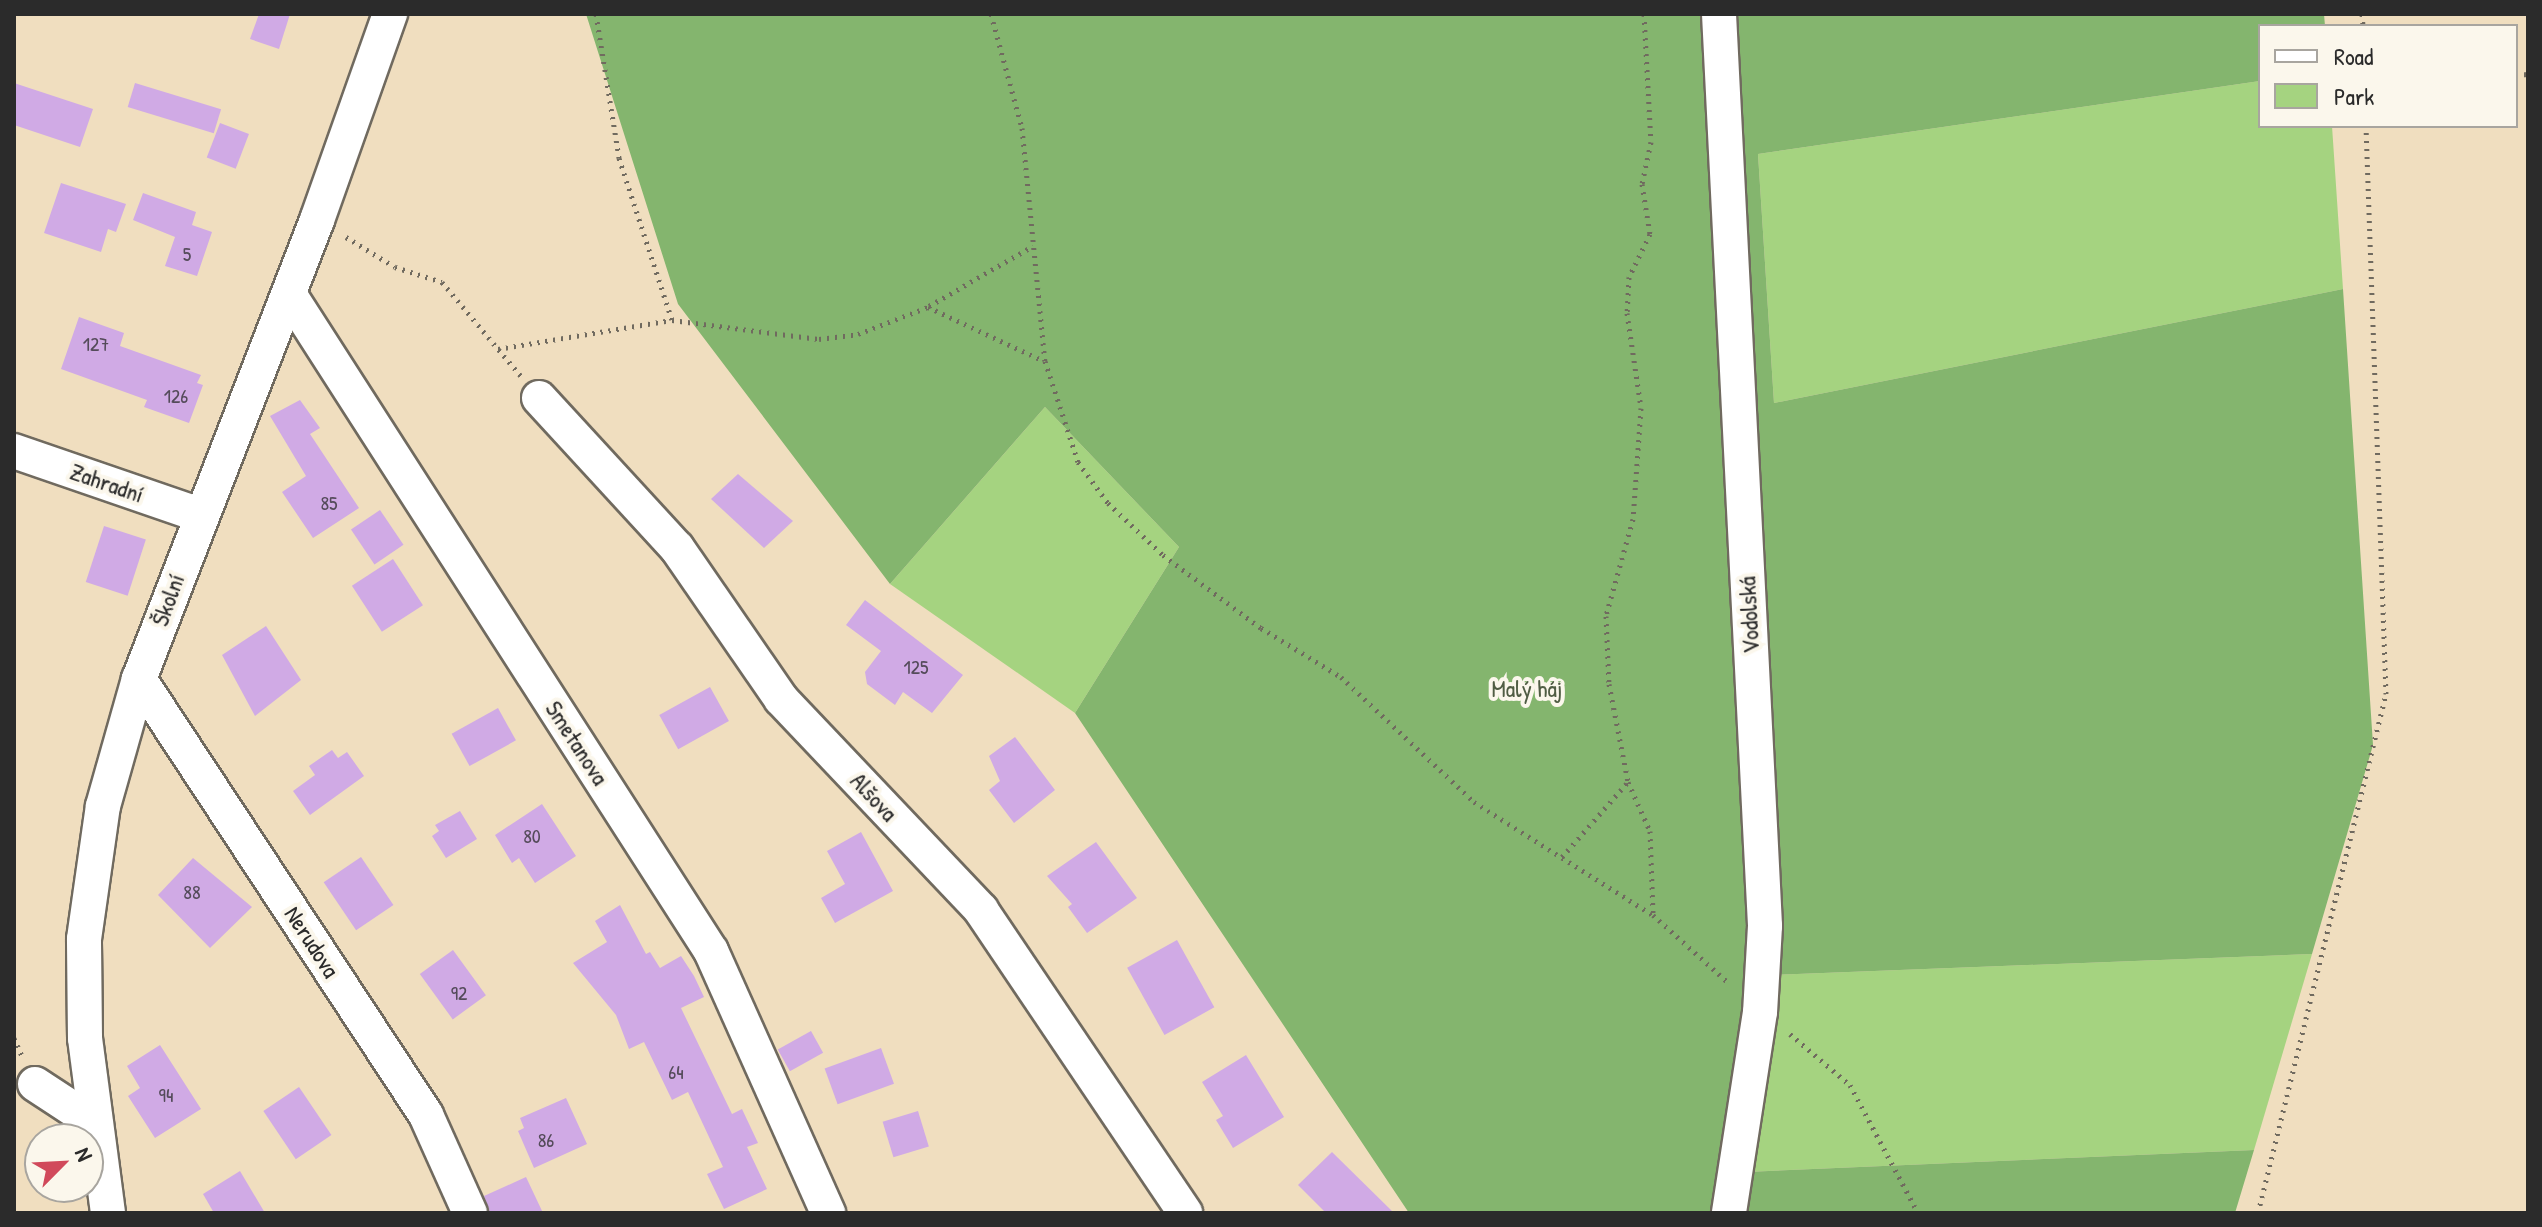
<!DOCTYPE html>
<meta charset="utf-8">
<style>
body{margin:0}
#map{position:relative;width:2542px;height:1227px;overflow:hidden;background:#f0debf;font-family:"Patrick Hand",sans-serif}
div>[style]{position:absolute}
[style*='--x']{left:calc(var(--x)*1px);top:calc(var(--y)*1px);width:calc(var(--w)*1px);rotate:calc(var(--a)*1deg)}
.green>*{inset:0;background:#a5d380}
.forest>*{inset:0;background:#84b56e}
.building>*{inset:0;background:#d0aae5;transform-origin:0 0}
.path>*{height:5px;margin-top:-2.5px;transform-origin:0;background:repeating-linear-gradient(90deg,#706a5f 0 2px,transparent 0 8px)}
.roads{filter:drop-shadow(2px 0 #706a5f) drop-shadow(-2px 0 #706a5f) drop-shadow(0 2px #706a5f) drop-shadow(0 -2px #706a5f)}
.minor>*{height:34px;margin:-17px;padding:0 17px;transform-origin:17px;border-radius:17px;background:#fff}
span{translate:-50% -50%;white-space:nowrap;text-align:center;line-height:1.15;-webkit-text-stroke:8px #fbf7ec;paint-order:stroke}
.number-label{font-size:20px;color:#544b5a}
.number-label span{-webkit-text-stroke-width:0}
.street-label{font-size:24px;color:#2b2b2b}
.park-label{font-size:24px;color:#505d44}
.frame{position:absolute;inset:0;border:16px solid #2b2b2b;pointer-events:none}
.legend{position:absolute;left:2258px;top:24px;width:260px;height:104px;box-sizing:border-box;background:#fbf7ec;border:2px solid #a8a59f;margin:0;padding:10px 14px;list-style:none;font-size:24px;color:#2b2b2b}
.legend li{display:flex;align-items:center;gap:16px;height:40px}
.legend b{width:40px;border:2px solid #a8a59f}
.north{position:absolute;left:24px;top:1123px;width:80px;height:80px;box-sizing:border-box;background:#fbf7ec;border:2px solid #a8a59f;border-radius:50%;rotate:66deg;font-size:22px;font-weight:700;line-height:32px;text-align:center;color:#2b2b2b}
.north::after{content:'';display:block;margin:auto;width:28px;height:36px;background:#d1495b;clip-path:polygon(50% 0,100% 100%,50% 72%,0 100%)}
</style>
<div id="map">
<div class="green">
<div style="clip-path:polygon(2260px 81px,2260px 126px,2332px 126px,2343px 289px,1774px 403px,1758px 154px)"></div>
<div style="clip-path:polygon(1045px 407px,1179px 547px,1075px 713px,890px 584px)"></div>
<div style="clip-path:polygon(2312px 954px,2254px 1150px,1744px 1172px,1772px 975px)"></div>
</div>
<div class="forest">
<div style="clip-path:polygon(586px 14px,2324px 14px,2325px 26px,2260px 26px,2260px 81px,1758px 154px,1774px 403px,2343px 289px,2373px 745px,2312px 954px,1772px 975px,1745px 1172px,2254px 1150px,2235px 1213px,1409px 1213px,1075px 713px,1179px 547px,1045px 407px,890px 584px,678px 304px)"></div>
</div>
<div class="building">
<div style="clip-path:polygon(259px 14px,290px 14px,279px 49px,250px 39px)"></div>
<div style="clip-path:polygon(14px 83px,93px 109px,80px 147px,14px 125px)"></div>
<div style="left:135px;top:83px;width:90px;height:25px;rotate:17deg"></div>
<div style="left:220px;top:123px;width:31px;height:37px;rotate:21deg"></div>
<div style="clip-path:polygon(61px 183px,126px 204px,116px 232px,108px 229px,101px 252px,44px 233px)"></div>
<div style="clip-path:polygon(143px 193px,196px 212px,192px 225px,212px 232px,197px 276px,165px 266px,175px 237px,133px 220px)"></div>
<div style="clip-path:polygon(79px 317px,124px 333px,120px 346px,201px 375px,197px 383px,203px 385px,189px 423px,144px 407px,147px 400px,61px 369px)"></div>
<div style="clip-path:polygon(300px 400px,320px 428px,310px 434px,359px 508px,313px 538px,282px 492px,306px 476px,270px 416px)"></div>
<div style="clip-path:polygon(738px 474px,793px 521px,764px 548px,711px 499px)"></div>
<div style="left:380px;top:510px;width:42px;height:35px;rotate:56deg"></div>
<div style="left:104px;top:526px;width:44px;height:59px;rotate:18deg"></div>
<div style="left:393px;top:559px;width:55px;height:49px;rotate:57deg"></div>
<div style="clip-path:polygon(865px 600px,963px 675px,932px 713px,903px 692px,895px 705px,867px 684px,865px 672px,881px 651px,846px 625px)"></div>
<div style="clip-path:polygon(266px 626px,301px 680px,255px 716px,222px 655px)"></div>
<div style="left:710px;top:687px;width:39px;height:58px;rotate:61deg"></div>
<div style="left:498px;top:708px;width:37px;height:53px;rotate:61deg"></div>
<div style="clip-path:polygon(1015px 737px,1055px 790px,1014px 823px,989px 790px,1000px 781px,989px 756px)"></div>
<div style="clip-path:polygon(332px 750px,338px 758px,347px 752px,364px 776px,310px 815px,293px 791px,315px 775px,309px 766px)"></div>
<div style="clip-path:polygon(542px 804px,576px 856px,535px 883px,519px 858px,512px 863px,495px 835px)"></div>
<div style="clip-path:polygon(460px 811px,477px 839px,446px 858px,432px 836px,439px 831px,435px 825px)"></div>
<div style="clip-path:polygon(861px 832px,893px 891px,835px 923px,821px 898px,845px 884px,827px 851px)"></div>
<div style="clip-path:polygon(1096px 842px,1137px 898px,1087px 933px,1068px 907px,1072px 904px,1047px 876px)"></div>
<div style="left:361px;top:857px;width:58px;height:45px;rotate:56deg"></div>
<div style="clip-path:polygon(193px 858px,252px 907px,210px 948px,158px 895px)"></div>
<div style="clip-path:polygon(620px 905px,646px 954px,650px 952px,660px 968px,681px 956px,694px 976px,704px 997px,681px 1008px,732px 1114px,742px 1109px,758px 1143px,747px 1147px,767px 1189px,724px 1209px,707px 1174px,723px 1167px,688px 1092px,672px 1100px,644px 1042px,629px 1049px,616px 1015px,573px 963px,607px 942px,595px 921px)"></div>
<div style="left:1177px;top:940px;width:77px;height:57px;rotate:61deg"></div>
<div style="left:453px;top:950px;width:56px;height:41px;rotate:54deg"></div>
<div style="left:811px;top:1031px;width:25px;height:38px;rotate:61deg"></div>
<div style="clip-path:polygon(160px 1045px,201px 1109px,155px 1138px,128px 1096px,140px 1088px,127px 1066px)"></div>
<div style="left:881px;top:1048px;width:38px;height:60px;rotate:70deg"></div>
<div style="clip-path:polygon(1246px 1055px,1284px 1117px,1233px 1148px,1216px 1120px,1223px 1116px,1202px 1082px)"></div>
<div style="left:299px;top:1087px;width:58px;height:43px;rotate:56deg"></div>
<div style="clip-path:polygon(566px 1098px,587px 1144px,534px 1168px,518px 1131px,524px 1128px,520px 1118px)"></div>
<div style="left:918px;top:1111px;width:37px;height:37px;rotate:73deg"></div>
<div style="clip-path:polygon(1332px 1152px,1394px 1213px,1326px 1213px,1298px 1185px)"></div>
<div style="clip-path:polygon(240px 1171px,265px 1213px,214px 1213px,203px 1194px)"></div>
<div style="clip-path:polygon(526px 1177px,543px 1213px,490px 1213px,484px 1196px)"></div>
</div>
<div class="path">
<div style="--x:596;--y:14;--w:146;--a:80.9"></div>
<div style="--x:619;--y:158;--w:170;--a:71.9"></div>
<div style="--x:991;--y:14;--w:118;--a:74.8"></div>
<div style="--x:1022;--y:128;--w:234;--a:84.4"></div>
<div style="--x:1045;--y:361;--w:106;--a:71.9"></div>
<div style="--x:1078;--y:462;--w:51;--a:53.8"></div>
<div style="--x:1108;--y:503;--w:76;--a:43.4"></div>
<div style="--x:1163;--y:555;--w:122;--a:36.7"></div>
<div style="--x:1261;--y:628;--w:94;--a:31.5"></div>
<div style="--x:1341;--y:677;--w:183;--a:43.2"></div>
<div style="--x:1474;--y:802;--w:212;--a:32.3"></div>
<div style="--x:1653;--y:915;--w:103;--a:41.9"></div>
<div style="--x:1644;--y:14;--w:128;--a:86.9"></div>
<div style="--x:1651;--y:142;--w:43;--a:102.1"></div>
<div style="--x:1642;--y:184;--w:51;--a:80.9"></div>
<div style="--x:1650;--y:234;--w:48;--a:116"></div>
<div style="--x:1629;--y:277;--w:36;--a:93"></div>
<div style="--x:1627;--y:313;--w:96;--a:81.6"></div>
<div style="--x:1641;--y:408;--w:111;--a:94.1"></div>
<div style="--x:1633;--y:519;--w:101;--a:105.6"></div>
<div style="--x:1606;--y:616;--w:68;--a:87.5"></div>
<div style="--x:1609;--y:684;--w:100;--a:79"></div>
<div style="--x:1628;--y:782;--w:54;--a:65.8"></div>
<div style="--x:1650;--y:831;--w:83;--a:87.9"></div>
<div style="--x:2362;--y:14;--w:12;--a:85"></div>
<div style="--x:2516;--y:75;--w:12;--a:-5"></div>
<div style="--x:346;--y:237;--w:57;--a:31.5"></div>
<div style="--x:395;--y:267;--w:49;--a:17.7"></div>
<div style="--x:442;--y:282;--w:123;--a:50"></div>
<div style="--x:929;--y:306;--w:120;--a:-30"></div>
<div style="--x:498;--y:349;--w:176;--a:-9.5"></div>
<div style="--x:672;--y:320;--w:148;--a:7.4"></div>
<div style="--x:819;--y:339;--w:39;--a:-7"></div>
<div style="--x:858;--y:334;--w:75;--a:-21.1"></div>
<div style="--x:928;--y:307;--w:128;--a:25"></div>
<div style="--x:1562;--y:857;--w:98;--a:-48.7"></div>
<div style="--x:1790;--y:1034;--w:79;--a:40.4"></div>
<div style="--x:1850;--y:1085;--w:145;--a:62"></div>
<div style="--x:14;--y:1038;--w:20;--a:66"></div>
<div style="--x:2258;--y:1213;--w:535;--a:-76.15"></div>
<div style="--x:2386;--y:694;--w:568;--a:-92.02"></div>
</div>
<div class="roads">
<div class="minor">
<div style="--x:1719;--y:14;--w:913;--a:87.11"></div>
<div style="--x:1765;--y:926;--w:86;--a:93.3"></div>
<div style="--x:1760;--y:1012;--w:203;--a:98.8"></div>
<div style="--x:289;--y:294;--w:781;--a:57.29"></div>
<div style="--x:711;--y:951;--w:287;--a:65.9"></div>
<div style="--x:539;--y:398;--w:204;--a:47.4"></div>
<div style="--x:677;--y:548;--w:183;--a:55.4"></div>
<div style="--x:781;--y:699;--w:291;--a:46.5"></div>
<div style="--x:981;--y:910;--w:365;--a:56"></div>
<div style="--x:14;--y:451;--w:197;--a:19"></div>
<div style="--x:139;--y:679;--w:522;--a:56.64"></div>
<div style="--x:426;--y:1115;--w:107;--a:65.8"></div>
<div style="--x:35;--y:1084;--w:73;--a:33.3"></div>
<div style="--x:108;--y:1213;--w:177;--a:-97.5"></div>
<div style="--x:85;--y:1038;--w:99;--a:-90.6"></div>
<div style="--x:84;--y:939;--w:134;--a:-81.9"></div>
<div style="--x:103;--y:806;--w:132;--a:-74.2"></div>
<div style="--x:139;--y:679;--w:492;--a:-68.8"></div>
<div style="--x:317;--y:220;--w:219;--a:-70.5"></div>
</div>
</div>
<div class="number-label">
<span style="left:187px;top:253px">5</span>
<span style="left:96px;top:343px">127</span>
<span style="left:176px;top:395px">126</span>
<span style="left:329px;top:502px">85</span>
<span style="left:916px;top:666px">125</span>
<span style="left:532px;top:835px">80</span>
<span style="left:192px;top:891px">88</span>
<span style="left:459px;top:992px">92</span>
<span style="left:676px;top:1071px">64</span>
<span style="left:166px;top:1094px">94</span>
<span style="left:546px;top:1139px">86</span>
</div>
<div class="street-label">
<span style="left:107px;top:483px;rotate:19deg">Zahradní</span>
<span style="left:168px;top:600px;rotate:-70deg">Školní</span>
<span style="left:1749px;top:615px;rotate:-93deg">Vodolská</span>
<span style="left:577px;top:743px;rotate:57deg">Smetanova</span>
<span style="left:874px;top:797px;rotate:47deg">Alšova</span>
<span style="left:312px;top:942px;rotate:57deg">Nerudova</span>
</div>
<div class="park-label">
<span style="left:1527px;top:689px">Malý háj</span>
</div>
<div class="frame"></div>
<ul class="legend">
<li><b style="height:10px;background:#fff"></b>Road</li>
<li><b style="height:22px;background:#a5d380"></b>Park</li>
</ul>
<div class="north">N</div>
</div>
